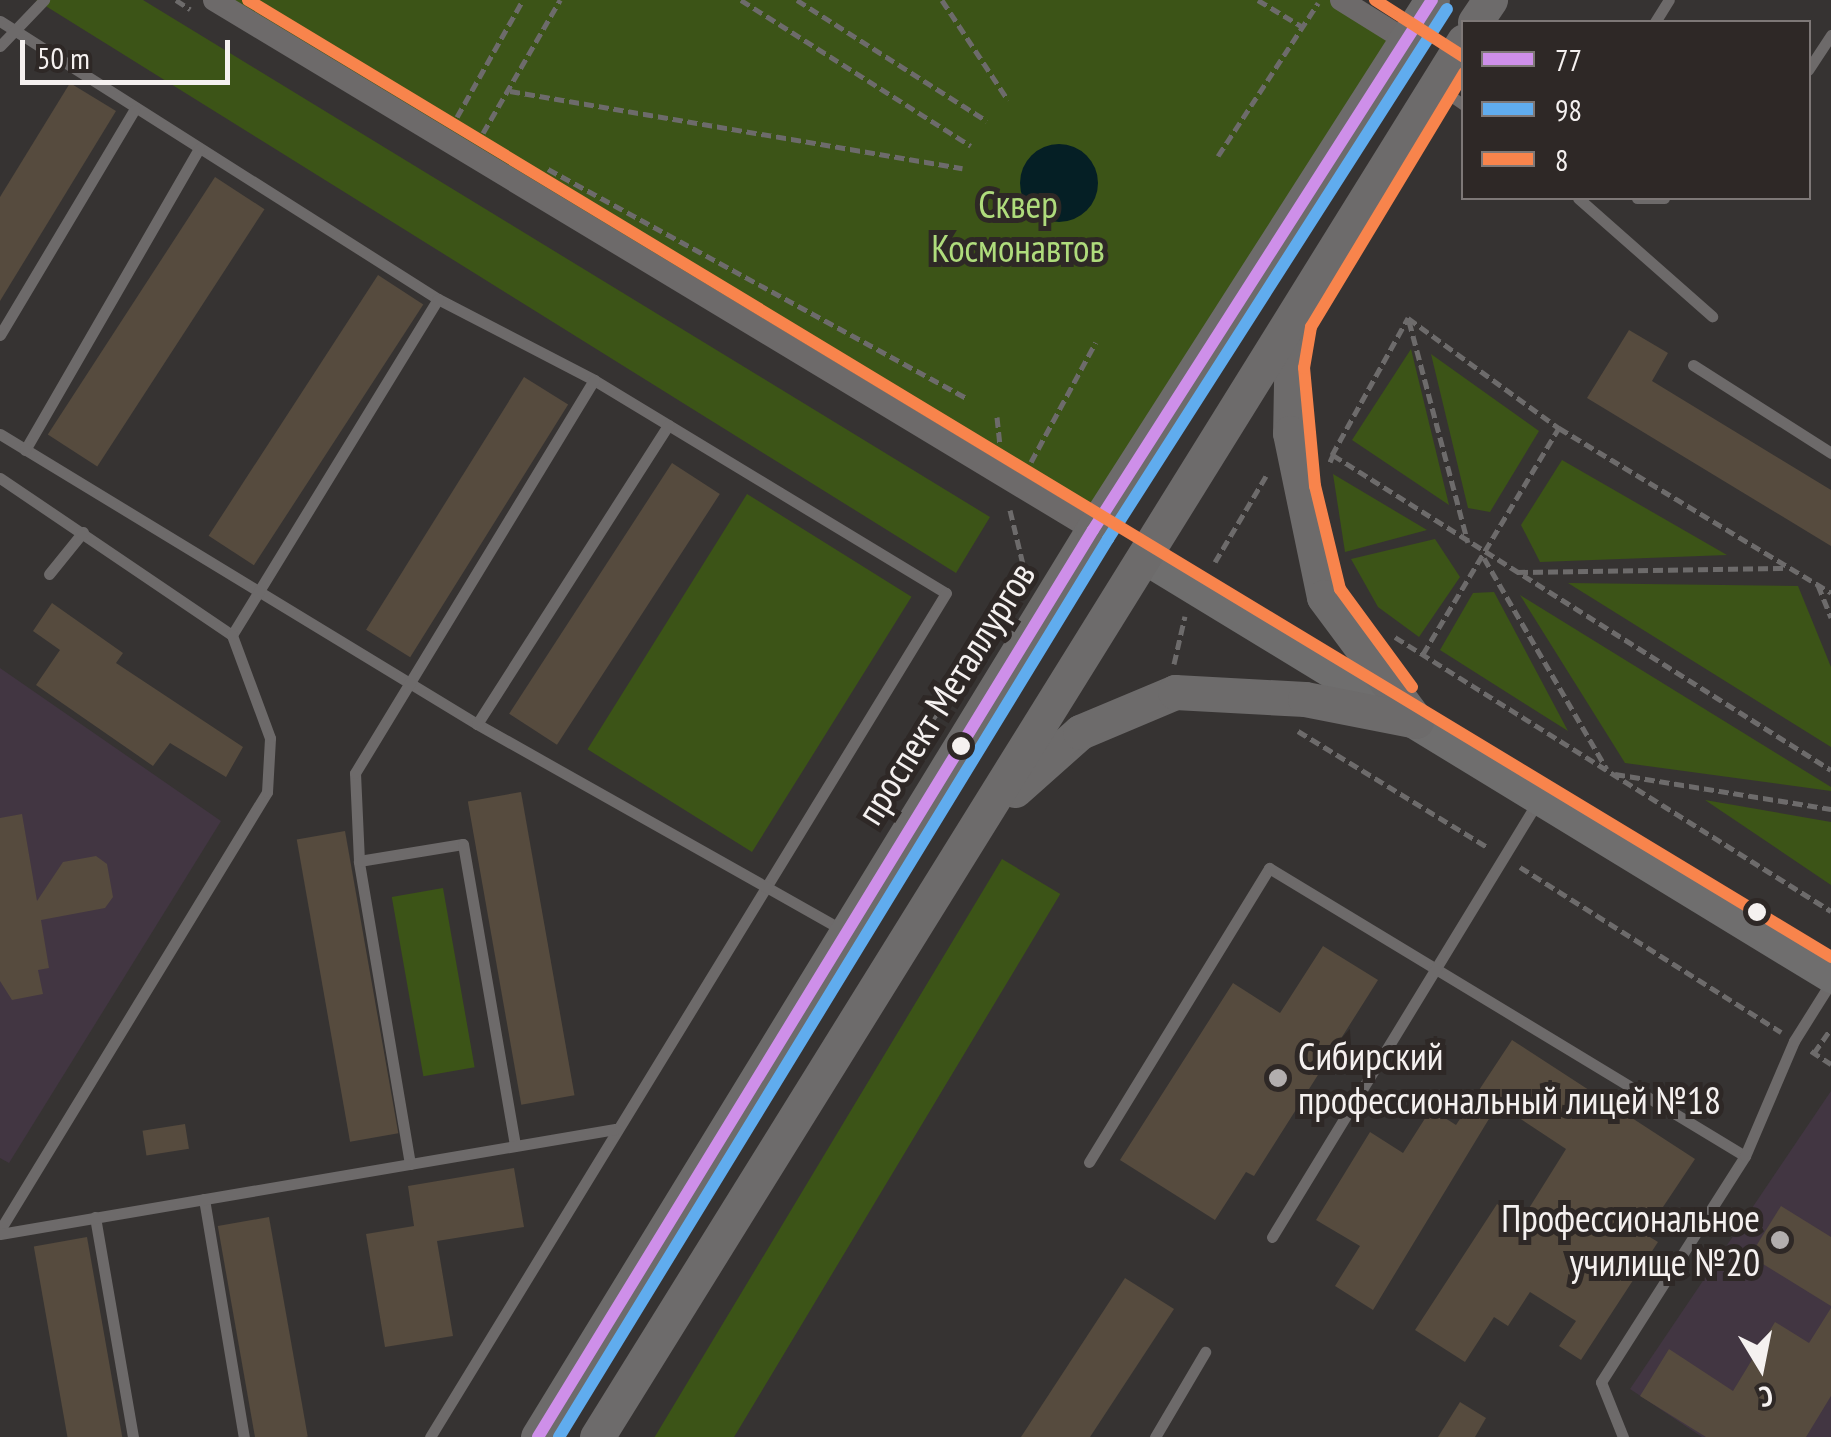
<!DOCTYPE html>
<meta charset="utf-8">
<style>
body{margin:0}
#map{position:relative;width:1831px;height:1437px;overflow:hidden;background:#363332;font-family:"PT Sans Narrow",sans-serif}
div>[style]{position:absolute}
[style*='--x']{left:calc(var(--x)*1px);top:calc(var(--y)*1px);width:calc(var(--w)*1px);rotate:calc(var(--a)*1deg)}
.education>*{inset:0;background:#423642}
.green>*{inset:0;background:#3c5417;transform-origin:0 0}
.water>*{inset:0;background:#051f25}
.round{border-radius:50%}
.building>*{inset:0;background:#564b3e;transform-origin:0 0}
.path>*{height:5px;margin-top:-2.5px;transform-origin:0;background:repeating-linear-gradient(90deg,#6d6b6b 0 10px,transparent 0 15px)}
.lane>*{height:11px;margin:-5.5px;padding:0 5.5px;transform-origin:5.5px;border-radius:5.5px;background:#6d6a6a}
.street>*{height:22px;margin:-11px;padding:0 11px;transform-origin:11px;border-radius:11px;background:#6d6a6a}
.secondary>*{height:32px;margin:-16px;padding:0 16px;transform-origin:16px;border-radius:16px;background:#6f6e6e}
.primary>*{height:35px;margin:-17.5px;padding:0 17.5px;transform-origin:17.5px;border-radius:17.5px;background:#6d6b6b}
.bus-1>*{height:12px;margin:-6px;padding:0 6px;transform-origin:6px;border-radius:6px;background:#ce8fe9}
.bus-2>*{height:12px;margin:-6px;padding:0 6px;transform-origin:6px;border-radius:6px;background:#60acee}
.bus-3>*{height:12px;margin:-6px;padding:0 6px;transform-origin:6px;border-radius:6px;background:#f8844c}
.dots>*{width:28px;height:28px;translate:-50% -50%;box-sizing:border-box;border:5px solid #2e2826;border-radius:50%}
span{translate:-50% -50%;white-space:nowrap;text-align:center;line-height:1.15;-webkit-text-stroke:10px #2e2826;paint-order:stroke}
.park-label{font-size:38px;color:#afdc7c}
.street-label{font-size:38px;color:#f5f1f0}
.poi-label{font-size:38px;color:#f5f1f0}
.left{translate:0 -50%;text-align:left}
.right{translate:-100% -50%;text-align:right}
.legend{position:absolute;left:1461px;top:20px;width:350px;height:180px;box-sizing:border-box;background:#2e2826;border:2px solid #7e7877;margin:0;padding:12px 18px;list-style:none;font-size:30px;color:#f5f1f0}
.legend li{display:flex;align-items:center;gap:20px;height:50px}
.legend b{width:50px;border:2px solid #7e7877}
.north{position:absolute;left:1711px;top:1317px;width:100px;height:100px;-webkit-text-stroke:8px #2e2826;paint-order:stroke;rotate:170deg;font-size:28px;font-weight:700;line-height:40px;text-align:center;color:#f5f1f0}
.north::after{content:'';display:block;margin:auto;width:35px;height:45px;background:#f5f1f0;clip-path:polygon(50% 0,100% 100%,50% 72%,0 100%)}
.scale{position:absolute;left:20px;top:40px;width:210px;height:45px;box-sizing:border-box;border:5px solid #f5f1f0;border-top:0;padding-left:12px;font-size:30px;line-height:35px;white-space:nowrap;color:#f5f1f0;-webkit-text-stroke:8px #2e2826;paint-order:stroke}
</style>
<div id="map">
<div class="education">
<div style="clip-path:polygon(0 668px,221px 821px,9px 1163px,0 1158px)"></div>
<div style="clip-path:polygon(1831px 1091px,1831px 1437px,1702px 1437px,1630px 1389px)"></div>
</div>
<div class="green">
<div style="clip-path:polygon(36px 0,143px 0,990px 517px,956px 573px)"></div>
<div style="clip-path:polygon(214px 0,1341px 0,1407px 41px,1093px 530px)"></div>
<div style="clip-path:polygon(1411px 349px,1449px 505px,1352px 440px)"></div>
<div style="clip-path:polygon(1431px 354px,1539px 431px,1490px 512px,1468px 508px)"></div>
<div style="clip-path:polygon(1562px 460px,1727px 555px,1540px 562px,1521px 525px)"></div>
<div style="clip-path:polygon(1333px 474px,1427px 530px,1345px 552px)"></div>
<div style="left:747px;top:494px;width:194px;height:301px;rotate:32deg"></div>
<div style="clip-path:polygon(1435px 539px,1460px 577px,1419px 637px,1378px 607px,1351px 559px)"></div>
<div style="clip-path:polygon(1568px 583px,1798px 586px,1831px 667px,1831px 747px)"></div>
<div style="clip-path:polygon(1494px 592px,1568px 731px,1440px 650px,1473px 593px)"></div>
<div style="clip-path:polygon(1520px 595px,1831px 787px,1831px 791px,1625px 763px)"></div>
<div style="clip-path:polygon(1705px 800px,1831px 822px,1831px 885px)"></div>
<div style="left:1002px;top:859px;width:68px;height:680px;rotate:31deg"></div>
<div style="left:443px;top:888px;width:182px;height:52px;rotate:80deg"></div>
</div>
<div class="water">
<div class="round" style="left:1020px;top:144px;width:78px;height:78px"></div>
</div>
<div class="building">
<div style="clip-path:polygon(70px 83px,116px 111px,0 301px,0 197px)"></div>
<div style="left:215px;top:177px;width:59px;height:307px;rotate:33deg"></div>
<div style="left:378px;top:275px;width:54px;height:311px;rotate:33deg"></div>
<div style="clip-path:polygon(1629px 330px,1668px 353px,1652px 381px,1831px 490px,1831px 546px,1587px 398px)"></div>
<div style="left:524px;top:377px;width:52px;height:298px;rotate:32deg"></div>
<div style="left:672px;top:463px;width:57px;height:299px;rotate:33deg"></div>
<div style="clip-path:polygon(52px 603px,123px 653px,116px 663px,243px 747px,226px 777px,170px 743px,153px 766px,36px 685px,60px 650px,33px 631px)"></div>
<div style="left:521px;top:792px;width:308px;height:54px;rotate:80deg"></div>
<div style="clip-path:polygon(22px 814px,37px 901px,63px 862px,96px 856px,107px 864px,113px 897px,105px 908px,41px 920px,49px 968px,38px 970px,43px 994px,12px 1000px,0 981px,0 818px)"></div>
<div style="left:345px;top:831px;width:307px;height:49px;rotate:80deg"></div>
<div style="clip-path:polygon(1323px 946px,1378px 980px,1254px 1176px,1246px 1172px,1215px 1220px,1120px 1160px,1233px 983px,1280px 1013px)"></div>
<div style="clip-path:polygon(1512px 1040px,1695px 1159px,1645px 1234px,1658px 1242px,1581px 1360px,1559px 1346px,1576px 1321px,1530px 1292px,1508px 1326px,1494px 1317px,1465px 1362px,1415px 1330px,1497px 1204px,1521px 1221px,1566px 1149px,1498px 1104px,1373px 1310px,1335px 1286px,1360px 1246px,1316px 1220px,1370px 1132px,1403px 1153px,1431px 1109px,1456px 1125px)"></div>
<div style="left:185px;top:1124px;width:25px;height:43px;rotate:81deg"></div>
<div style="clip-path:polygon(514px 1168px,524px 1227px,437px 1241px,453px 1336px,385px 1347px,366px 1234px,414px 1226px,408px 1186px)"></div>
<div style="clip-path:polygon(1781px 1206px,1831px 1237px,1831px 1306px,1750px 1256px)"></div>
<div style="left:269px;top:1217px;width:223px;height:52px;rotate:80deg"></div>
<div style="left:87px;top:1237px;width:203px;height:54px;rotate:80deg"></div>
<div style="clip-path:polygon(1125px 1278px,1174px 1309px,1090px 1437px,1021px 1437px)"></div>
<div style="clip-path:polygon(1831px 1308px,1831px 1396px,1806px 1437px,1706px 1437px,1640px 1396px,1669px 1349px,1733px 1391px,1775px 1322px,1809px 1343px)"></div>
<div style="clip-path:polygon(1460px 1402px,1486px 1418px,1475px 1437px,1438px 1437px)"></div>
</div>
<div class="path">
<div style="--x:176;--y:0;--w:17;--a:33"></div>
<div style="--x:741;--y:0;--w:272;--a:32.4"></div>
<div style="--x:797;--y:0;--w:225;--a:32.5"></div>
<div style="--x:942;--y:0;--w:120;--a:56.6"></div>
<div style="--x:1258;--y:0;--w:52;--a:31"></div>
<div style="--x:510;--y:91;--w:459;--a:9.7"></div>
<div style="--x:457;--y:117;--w:134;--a:-60.6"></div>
<div style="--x:483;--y:133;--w:154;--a:-59.9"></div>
<div style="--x:1218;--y:156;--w:183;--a:-56.8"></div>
<div style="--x:548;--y:169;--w:477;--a:28.7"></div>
<div style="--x:1409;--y:321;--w:229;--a:75.1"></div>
<div style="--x:997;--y:417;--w:27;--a:84"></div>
<div style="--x:1332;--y:455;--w:157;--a:-61"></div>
<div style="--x:1408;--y:318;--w:187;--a:36.1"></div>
<div style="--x:1559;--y:428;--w:318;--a:31.2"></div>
<div style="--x:1031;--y:462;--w:136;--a:-61.6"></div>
<div style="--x:1330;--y:462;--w:8;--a:-67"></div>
<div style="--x:1333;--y:455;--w:589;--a:32.31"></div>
<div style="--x:1010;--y:510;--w:73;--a:76.5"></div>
<div style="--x:1484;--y:558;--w:244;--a:59.8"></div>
<div style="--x:1215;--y:562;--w:100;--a:-59.3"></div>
<div style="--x:1518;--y:572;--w:269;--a:-0.9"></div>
<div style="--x:1818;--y:585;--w:35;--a:68"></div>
<div style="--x:1395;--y:637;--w:515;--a:32.15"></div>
<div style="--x:1423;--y:654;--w:264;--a:-59"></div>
<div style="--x:1174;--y:664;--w:49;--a:-77.1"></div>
<div style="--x:1298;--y:731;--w:224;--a:31.5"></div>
<div style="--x:1615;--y:774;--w:219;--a:9.2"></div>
<div style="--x:890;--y:797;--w:55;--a:-66.3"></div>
<div style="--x:912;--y:747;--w:79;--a:-53.3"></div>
<div style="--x:1520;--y:867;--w:309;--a:32.3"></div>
<div style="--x:1811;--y:1051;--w:24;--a:33"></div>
<div style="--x:1814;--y:1053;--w:29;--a:-55"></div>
</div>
<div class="lane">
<div style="--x:0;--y:21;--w:519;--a:32.4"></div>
<div style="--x:438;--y:299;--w:176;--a:27.4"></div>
<div style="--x:594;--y:380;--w:411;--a:31.2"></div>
<div style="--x:946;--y:593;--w:989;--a:121.44"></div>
<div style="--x:1655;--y:22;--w:26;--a:-58"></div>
<div style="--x:0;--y:46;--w:64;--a:-46.3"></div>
<div style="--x:1808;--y:70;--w:42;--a:-56.7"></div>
<div style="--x:1438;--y:87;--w:32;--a:35"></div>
<div style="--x:1578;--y:198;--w:179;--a:41.4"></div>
<div style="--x:1637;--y:198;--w:27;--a:0"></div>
<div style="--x:0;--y:335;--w:262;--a:-59.2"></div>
<div style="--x:1693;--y:365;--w:164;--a:32.5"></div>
<div style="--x:0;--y:434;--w:558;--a:31.3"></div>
<div style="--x:477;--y:724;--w:419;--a:29.4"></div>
<div style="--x:25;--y:450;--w:348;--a:-60"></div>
<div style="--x:0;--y:478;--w:280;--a:34.1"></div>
<div style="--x:232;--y:635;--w:394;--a:-58.5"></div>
<div style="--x:49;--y:574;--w:54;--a:-51"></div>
<div style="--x:477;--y:724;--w:355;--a:-57.4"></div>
<div style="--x:359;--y:861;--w:88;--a:-92.6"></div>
<div style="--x:355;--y:773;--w:460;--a:-58.7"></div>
<div style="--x:1089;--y:1162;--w:345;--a:-58.5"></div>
<div style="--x:1269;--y:868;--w:556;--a:31.18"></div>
<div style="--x:410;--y:1164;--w:307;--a:-99.6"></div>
<div style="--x:359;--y:861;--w:105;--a:-9.3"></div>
<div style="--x:463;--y:844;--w:306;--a:80.2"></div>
<div style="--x:204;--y:1199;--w:241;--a:80.5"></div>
<div style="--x:95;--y:1217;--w:223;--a:80.2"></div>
<div style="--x:0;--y:1230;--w:513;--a:-58.63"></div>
<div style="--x:267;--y:792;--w:54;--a:-86.8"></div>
<div style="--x:270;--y:738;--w:110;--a:-110.3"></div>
<div style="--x:0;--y:1234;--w:624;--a:-9.69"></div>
<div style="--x:1272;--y:1237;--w:511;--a:-58.61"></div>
<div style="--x:1155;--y:1437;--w:99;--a:-59.5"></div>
<div style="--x:1623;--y:1437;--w:59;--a:-111.8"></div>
<div style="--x:1601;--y:1382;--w:268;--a:-57.5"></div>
<div style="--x:1745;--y:1156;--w:125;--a:-66.9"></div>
<div style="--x:1794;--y:1041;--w:70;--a:-57.9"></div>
</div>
<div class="street">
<div style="--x:214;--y:0;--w:1026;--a:31.09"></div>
<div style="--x:1341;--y:0;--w:78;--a:31.8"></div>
</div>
<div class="secondary">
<div style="--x:1144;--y:558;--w:805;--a:31.38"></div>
</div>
<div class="primary">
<div style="--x:1475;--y:22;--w:27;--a:-56"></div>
<div style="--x:1292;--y:332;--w:101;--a:91.1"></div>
<div style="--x:1290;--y:433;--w:167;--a:78.3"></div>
<div style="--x:1324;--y:597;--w:154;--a:53.4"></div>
<div style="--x:1015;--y:790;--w:87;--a:-41.7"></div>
<div style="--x:1080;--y:732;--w:103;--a:-22.8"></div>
<div style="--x:1175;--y:692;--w:130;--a:3.1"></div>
<div style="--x:1305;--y:699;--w:113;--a:11.2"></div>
<div style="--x:538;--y:1437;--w:1063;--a:-58.54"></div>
<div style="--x:1093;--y:530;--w:629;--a:-57.4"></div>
<div style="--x:597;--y:1437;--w:1643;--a:-58.16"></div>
</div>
<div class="bus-1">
<div style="--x:538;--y:1437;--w:1063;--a:-58.54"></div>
<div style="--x:1093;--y:530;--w:629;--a:-57.4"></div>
</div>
<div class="bus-2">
<div style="--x:559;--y:1437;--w:1053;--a:-58.56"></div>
<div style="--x:1108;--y:539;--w:629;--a:-57.4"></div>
</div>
<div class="bus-3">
<div style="--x:248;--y:0;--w:1850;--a:31.15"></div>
<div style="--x:1375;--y:0;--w:106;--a:32.6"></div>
<div style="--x:1412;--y:687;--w:122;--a:-126.3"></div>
<div style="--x:1340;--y:589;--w:106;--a:-103.6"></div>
<div style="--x:1315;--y:486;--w:119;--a:-95.3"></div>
<div style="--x:1304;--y:368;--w:42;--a:-80.3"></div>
<div style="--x:1311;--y:327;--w:297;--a:-58.9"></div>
</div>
<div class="dots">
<div style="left:961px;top:746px;background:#f5f1f0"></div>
<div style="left:1757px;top:912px;background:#f5f1f0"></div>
<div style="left:1278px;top:1078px;background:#b2aeae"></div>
<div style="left:1780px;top:1240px;background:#b2aeae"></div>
</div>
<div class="park-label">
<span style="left:1018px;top:226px">Сквер<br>Космонавтов</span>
</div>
<div class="street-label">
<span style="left:945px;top:693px;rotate:-58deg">проспект Металлургов</span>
</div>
<div class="poi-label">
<span class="left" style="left:1298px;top:1078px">Сибирский<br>профессиональный лицей №18</span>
<span class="right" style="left:1760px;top:1240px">Профессиональное<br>училище №20</span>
</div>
<ul class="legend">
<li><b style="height:12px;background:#ce8fe9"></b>77</li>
<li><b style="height:12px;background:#60acee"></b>98</li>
<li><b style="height:12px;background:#f8844c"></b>8</li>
</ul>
<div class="north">С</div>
<div class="scale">50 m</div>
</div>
